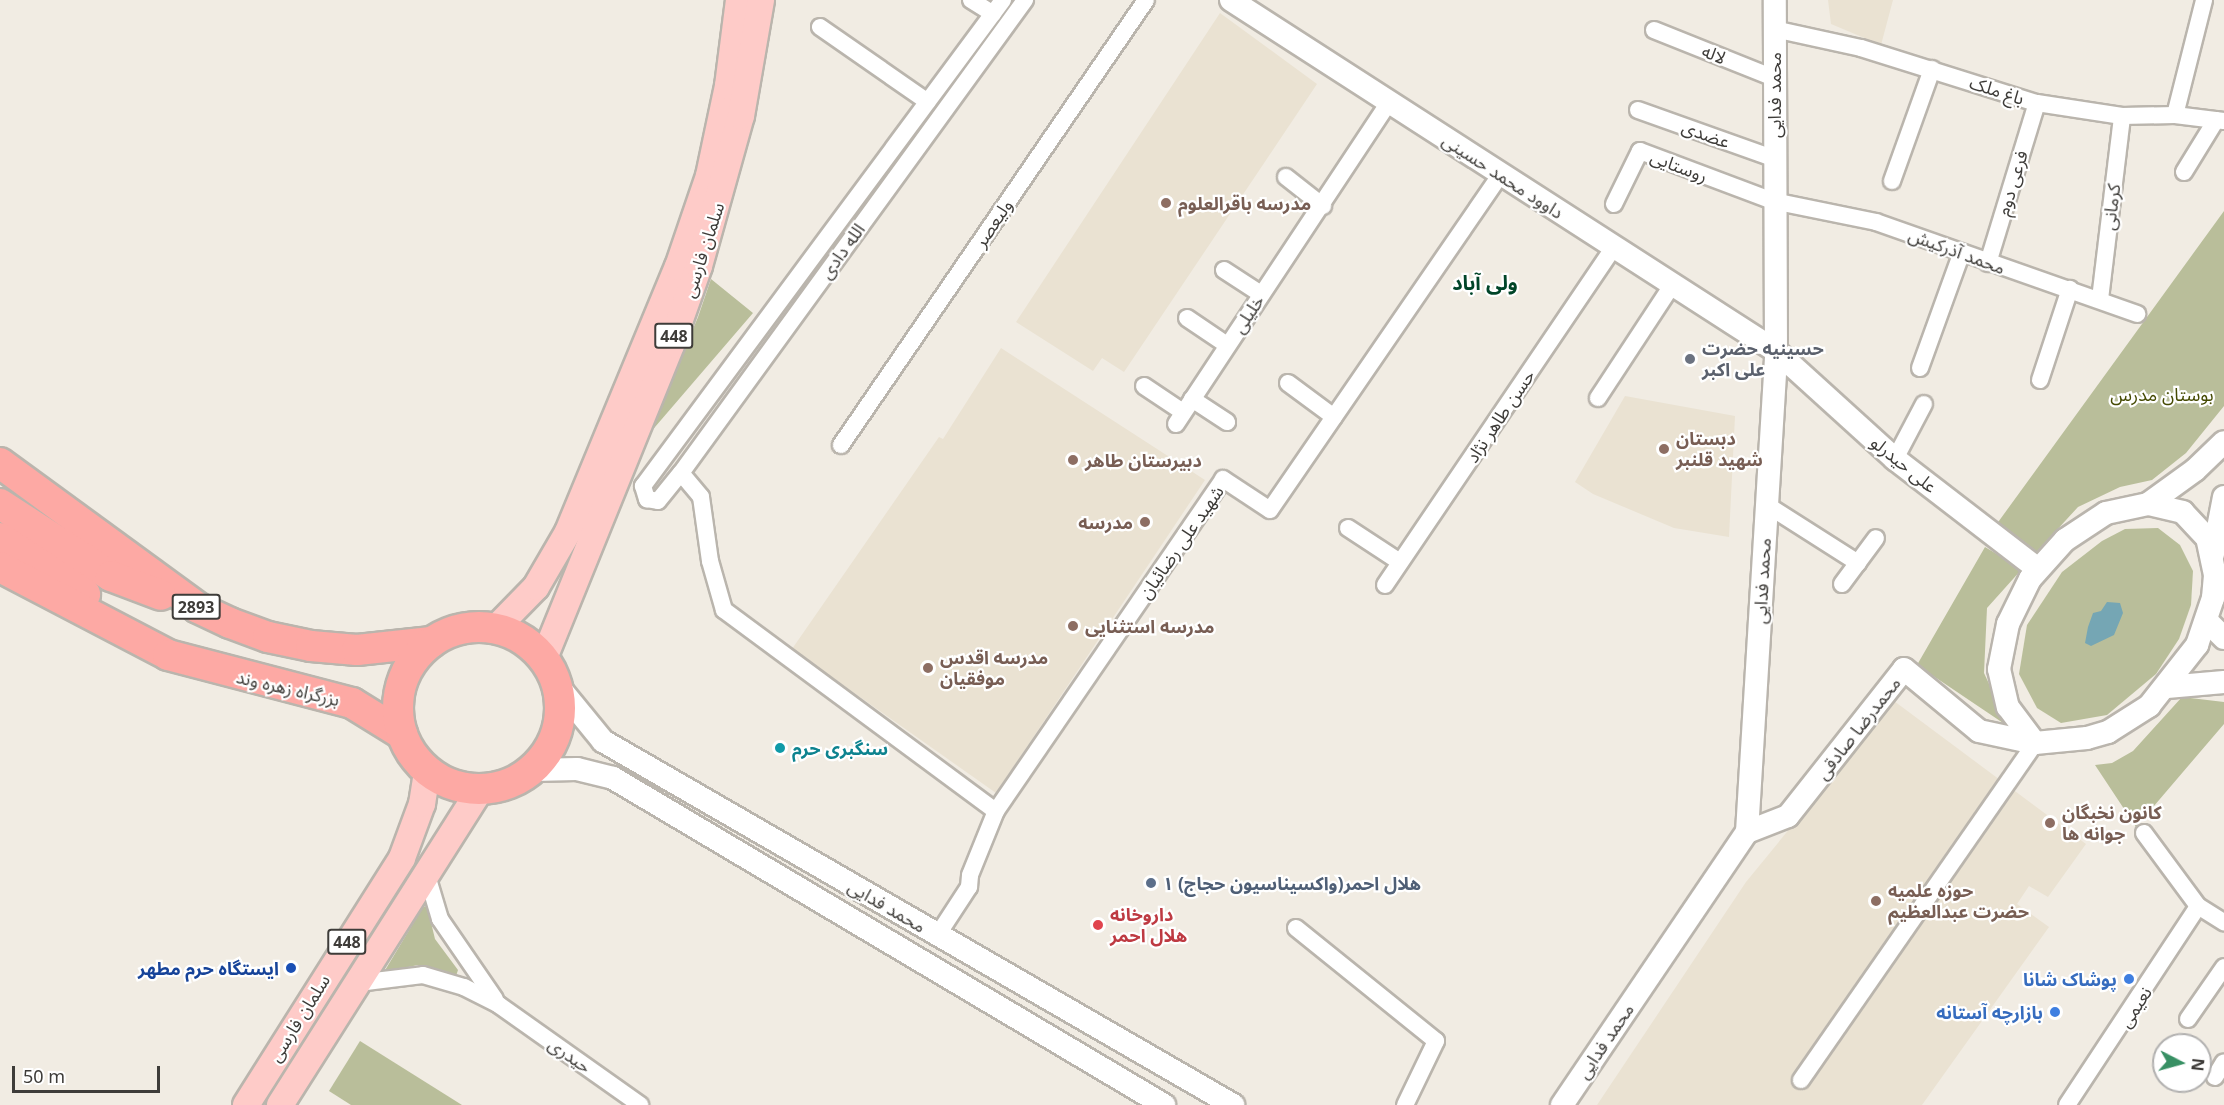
<!DOCTYPE html>
<meta charset="utf-8">
<style>
body{margin:0}
#map{position:relative;width:2224px;height:1105px;overflow:hidden;background:#f1ece3;font-family:"Noto Sans","Noto Sans Arabic",sans-serif}
div>[style]{position:absolute}
[style*='--x']{left:calc(var(--x)*1px);top:calc(var(--y)*1px);width:calc(var(--w)*1px);rotate:calc(var(--a)*1deg)}
.built>*{inset:0;background:#eae2d2}
.green>*{inset:0;background:#b9be9a}
.water>*{inset:0;background:#75a6b4}
.roads{filter:drop-shadow(2px 0 #bab5ad) drop-shadow(-2px 0 #bab5ad) drop-shadow(0 2px #bab5ad) drop-shadow(0 -2px #bab5ad)}
.street>*{height:16px;margin:-8px;padding:0 8px;transform-origin:8px;border-radius:8px;background:#fff}
.secondary>*{height:22px;margin:-11px;padding:0 11px;transform-origin:11px;border-radius:11px;background:#fff}
.primary>*{height:26px;margin:-13px;padding:0 13px;transform-origin:13px;border-radius:13px;background:#fecbc8}
.highway>*{height:30px;margin:-15px;padding:0 15px;transform-origin:15px;border-radius:15px;background:#fda9a4}
.highway>.ring{margin:-15px;padding:0;box-sizing:content-box;background:none;border:30px solid #fda9a4;border-radius:50%}
.dots>*{width:16px;height:16px;translate:-50% -50%;box-sizing:border-box;border:3px solid #fff;border-radius:50%}
span{translate:-50% -50%;white-space:nowrap;text-align:center;line-height:1.15;-webkit-text-stroke:4.5px #fff;paint-order:stroke}
.shield-label span{padding:2px 4px;background:#fff;border:2px solid;border-radius:4px;-webkit-text-stroke-width:0}
.shield-label{font-size:16px;color:#3e3c39;font-weight:700}
.street-label{font-size:18px;color:#3e3c39}
.education-label{font-size:18px;color:#785e54;font-weight:700}
.left{translate:0 -50%;text-align:left}
.right{translate:-100% -50%;text-align:right}
.worship-label{font-size:18px;color:#5b616d;font-weight:700}
.park-label{font-size:18px;color:#454a02}
.culture-label{font-size:18px;color:#0d838f;font-weight:700}
.service-label{font-size:18px;color:#4e5e75;font-weight:700}
.health-label{font-size:18px;color:#be3a42;font-weight:700}
.transit-label{font-size:18px;color:#164399;font-weight:700}
.shop-label{font-size:18px;color:#366cbe;font-weight:700}
.neighbourhood-label{font-size:20px;color:#004529;font-weight:700}
.north{position:absolute;left:2152px;top:1033px;width:60px;height:60px;box-sizing:border-box;background:#fff;border:2px solid #b2b1b0;border-radius:50%;rotate:96deg;font-size:16px;font-weight:700;line-height:24px;text-align:center;color:#3e3c39}
.north::after{content:'';display:block;margin:auto;width:21px;height:27px;background:#389064;clip-path:polygon(50% 0,100% 100%,50% 72%,0 100%)}
.scale{position:absolute;left:12px;top:1066px;width:148px;height:27px;box-sizing:border-box;border:3px solid #3e3c39;border-top:0;padding-left:8px;font-size:18px;line-height:21px;white-space:nowrap;color:#3e3c39;-webkit-text-stroke:4px #fff;paint-order:stroke}
</style>
<div id="map">
<div class="built">
<div style="clip-path:polygon(1828px 0,1893px 0,1881px 45px,1831px 24px)"></div>
<div style="clip-path:polygon(1220px 13px,1317px 84px,1124px 372px,1102px 358px,1093px 371px,1016px 322px)"></div>
<div style="clip-path:polygon(1001px 348px,1205px 480px,996px 793px,792px 649px,939px 437px,943px 439px)"></div>
<div style="clip-path:polygon(1625px 396px,1735px 416px,1729px 537px,1674px 528px,1593px 494px,1575px 482px)"></div>
<div style="clip-path:polygon(1894px 701px,2086px 844px,2048px 897px,2029px 886px,2017px 904px,2049px 927px,1922px 1105px,1597px 1105px,1746px 882px)"></div>
</div>
<div class="green">
<div style="clip-path:polygon(2224px 211px,2224px 406px,2186px 453px,2152px 480px,2120px 487px,2078px 507px,2032px 557px,1996px 525px)"></div>
<div style="clip-path:polygon(711px 279px,753px 313px,649px 434px,698px 317px)"></div>
<div style="clip-path:polygon(2158px 528px,2180px 545px,2193px 571px,2191px 605px,2179px 639px,2156px 674px,2107px 715px,2061px 723px,2037px 708px,2019px 674px,2027px 625px,2062px 572px,2102px 541px,2125px 529px)"></div>
<div style="clip-path:polygon(1985px 547px,2022px 569px,1987px 608px,1984px 673px,2009px 727px,1917px 665px)"></div>
<div style="clip-path:polygon(2182px 697px,2224px 702px,2224px 724px,2136px 827px,2095px 765px,2112px 763px,2133px 751px)"></div>
<div style="clip-path:polygon(427px 906px,435px 939px,458px 970px,456px 976px,418px 965px,384px 972px,423px 907px)"></div>
<div style="clip-path:polygon(360px 1041px,462px 1105px,351px 1105px,329px 1091px)"></div>
</div>
<div class="water">
<div style="clip-path:polygon(2107px 602px,2120px 603px,2123px 613px,2114px 635px,2091px 646px,2085px 643px,2088px 627px,2093px 613px,2101px 611px)"></div>
</div>
<div class="roads">
<div class="street">
<div style="--x:971;--y:0;--w:26;--a:32"></div>
<div style="--x:1003;--y:0;--w:605;--a:126.53"></div>
<div style="--x:643;--y:486;--w:14;--a:73"></div>
<div style="--x:647;--y:499;--w:11;--a:10"></div>
<div style="--x:658;--y:501;--w:36;--a:-51"></div>
<div style="--x:681;--y:473;--w:585;--a:-53.97"></div>
<div style="--x:820;--y:27;--w:131;--a:34.8"></div>
<div style="--x:1774;--y:29;--w:89;--a:12.3"></div>
<div style="--x:1861;--y:48;--w:184;--a:17.4"></div>
<div style="--x:2037;--y:103;--w:86;--a:8.7"></div>
<div style="--x:2122;--y:116;--w:53;--a:-1.1"></div>
<div style="--x:2175;--y:115;--w:49;--a:7"></div>
<div style="--x:1654;--y:30;--w:129;--a:21.8"></div>
<div style="--x:1638;--y:110;--w:143;--a:19.6"></div>
<div style="--x:2175;--y:115;--w:119;--a:-75.8"></div>
<div style="--x:2184;--y:172;--w:61;--a:-58.4"></div>
<div style="--x:1286;--y:177;--w:47;--a:38.1"></div>
<div style="--x:1892;--y:181;--w:119;--a:-70.3"></div>
<div style="--x:1614;--y:204;--w:59;--a:-63.9"></div>
<div style="--x:1640;--y:151;--w:142;--a:20.6"></div>
<div style="--x:1773;--y:201;--w:105;--a:11.5"></div>
<div style="--x:1876;--y:222;--w:277;--a:19.4"></div>
<div style="--x:1988;--y:263;--w:167;--a:-73"></div>
<div style="--x:1224;--y:270;--w:44;--a:33"></div>
<div style="--x:2100;--y:299;--w:184;--a:-83.1"></div>
<div style="--x:1187;--y:318;--w:48;--a:34"></div>
<div style="--x:1920;--y:368;--w:123;--a:-70.1"></div>
<div style="--x:2040;--y:380;--w:96;--a:-71.8"></div>
<div style="--x:1288;--y:383;--w:57;--a:36.5"></div>
<div style="--x:1144;--y:386;--w:47;--a:33.7"></div>
<div style="--x:1598;--y:398;--w:136;--a:-56.7"></div>
<div style="--x:1192;--y:399;--w:42;--a:33.3"></div>
<div style="--x:1176;--y:424;--w:386;--a:-56.5"></div>
<div style="--x:841;--y:445;--w:539;--a:-55.57"></div>
<div style="--x:1895;--y:459;--w:62;--a:-62.2"></div>
<div style="--x:681;--y:473;--w:31;--a:50"></div>
<div style="--x:701;--y:497;--w:65;--a:82"></div>
<div style="--x:710;--y:561;--w:51;--a:74.1"></div>
<div style="--x:724;--y:610;--w:338;--a:36.5"></div>
<div style="--x:1767;--y:505;--w:108;--a:32.5"></div>
<div style="--x:1348;--y:528;--w:62;--a:33.2"></div>
<div style="--x:1842;--y:584;--w:57;--a:-53.5"></div>
<div style="--x:1385;--y:585;--w:408;--a:-55.9"></div>
<div style="--x:2144;--y:833;--w:91;--a:53.5"></div>
<div style="--x:2198;--y:906;--w:31;--a:32"></div>
<div style="--x:426;--y:872;--w:49;--a:73.4"></div>
<div style="--x:440;--y:919;--w:97;--a:55.5"></div>
<div style="--x:1296;--y:928;--w:180;--a:38.9"></div>
<div style="--x:1436;--y:1041;--w:71;--a:115.8"></div>
<div style="--x:937;--y:936;--w:59;--a:-56.9"></div>
<div style="--x:969;--y:887;--w:12;--a:-85"></div>
<div style="--x:970;--y:875;--w:69;--a:-67.9"></div>
<div style="--x:996;--y:811;--w:402;--a:-55.6"></div>
<div style="--x:1223;--y:479;--w:56;--a:33.4"></div>
<div style="--x:1270;--y:510;--w:408;--a:-55.5"></div>
<div style="--x:358;--y:983;--w:65;--a:-7"></div>
<div style="--x:423;--y:975;--w:43;--a:16.3"></div>
<div style="--x:464;--y:987;--w:39;--a:27"></div>
<div style="--x:499;--y:1005;--w:173;--a:35.3"></div>
<div style="--x:2188;--y:1019;--w:63;--a:-55.3"></div>
<div style="--x:2215;--y:1077;--w:17;--a:-59"></div>
<div style="--x:1801;--y:1080;--w:410;--a:-55.2"></div>
<div style="--x:2067;--y:1105;--w:238;--a:-56.6"></div>
</div>
<div class="secondary">
<div style="--x:1231;--y:0;--w:648;--a:32.78"></div>
<div style="--x:1776;--y:351;--w:161;--a:42.2"></div>
<div style="--x:1895;--y:459;--w:180;--a:37.6"></div>
<div style="--x:2148;--y:504;--w:58;--a:-35.9"></div>
<div style="--x:2195;--y:470;--w:40;--a:-44"></div>
<div style="--x:2213;--y:554;--w:58;--a:-79.1"></div>
<div style="--x:2207;--y:621;--w:24;--a:45"></div>
<div style="--x:558;--y:686;--w:71;--a:50.7"></div>
<div style="--x:603;--y:741;--w:728;--a:30.02"></div>
<div style="--x:2167;--y:687;--w:57;--a:-5"></div>
<div style="--x:532;--y:770;--w:45;--a:-1.3"></div>
<div style="--x:577;--y:769;--w:37;--a:14"></div>
<div style="--x:613;--y:778;--w:641;--a:30.69"></div>
<div style="--x:1747;--y:832;--w:44;--a:-21.3"></div>
<div style="--x:1788;--y:816;--w:187;--a:-51.7"></div>
<div style="--x:1904;--y:669;--w:97;--a:39.6"></div>
<div style="--x:1979;--y:731;--w:57;--a:12.1"></div>
<div style="--x:2035;--y:743;--w:52;--a:-5.5"></div>
<div style="--x:2087;--y:738;--w:22;--a:-16"></div>
<div style="--x:2108;--y:732;--w:49;--a:-32.4"></div>
<div style="--x:2149;--y:706;--w:78;--a:-51.8"></div>
<div style="--x:2197;--y:645;--w:50;--a:-71.2"></div>
<div style="--x:2213;--y:598;--w:23;--a:-85"></div>
<div style="--x:2215;--y:575;--w:38;--a:-102"></div>
<div style="--x:2207;--y:538;--w:35;--a:-133"></div>
<div style="--x:2183;--y:512;--w:36;--a:-167"></div>
<div style="--x:2148;--y:504;--w:43;--a:167.9"></div>
<div style="--x:2106;--y:513;--w:49;--a:146.6"></div>
<div style="--x:2065;--y:540;--w:52;--a:131.9"></div>
<div style="--x:2030;--y:579;--w:50;--a:116.1"></div>
<div style="--x:2008;--y:624;--w:46;--a:101.3"></div>
<div style="--x:1999;--y:669;--w:39;--a:77"></div>
<div style="--x:2008;--y:707;--w:45;--a:53.1"></div>
<div style="--x:1562;--y:1105;--w:330;--a:-55.9"></div>
<div style="--x:1747;--y:832;--w:482;--a:-86.5"></div>
<div style="--x:1776;--y:351;--w:351;--a:-90.2"></div>
</div>
<div class="primary">
<div style="--x:496;--y:628;--w:57;--a:-45.7"></div>
<div style="--x:536;--y:587;--w:64;--a:-59.8"></div>
<div style="--x:568;--y:532;--w:287;--a:-67.5"></div>
<div style="--x:678;--y:267;--w:96;--a:-71.2"></div>
<div style="--x:709;--y:176;--w:92;--a:-78.1"></div>
<div style="--x:728;--y:86;--w:87;--a:-82.7"></div>
<div style="--x:544;--y:658;--w:338;--a:-67.9"></div>
<div style="--x:671;--y:345;--w:84;--a:-70.5"></div>
<div style="--x:699;--y:266;--w:156;--a:-74.4"></div>
<div style="--x:741;--y:116;--w:118;--a:-80.2"></div>
<div style="--x:246;--y:1105;--w:292;--a:-57.7"></div>
<div style="--x:402;--y:858;--w:58;--a:-69.7"></div>
<div style="--x:422;--y:804;--w:33;--a:-81"></div>
<div style="--x:280;--y:1105;--w:373;--a:-57.6"></div>
</div>
<div class="highway">
<div style="--x:0;--y:463;--w:245;--a:36.2"></div>
<div style="--x:198;--y:608;--w:35;--a:25"></div>
<div style="--x:230;--y:623;--w:40;--a:20.2"></div>
<div style="--x:268;--y:637;--w:44;--a:11.8"></div>
<div style="--x:311;--y:646;--w:46;--a:5"></div>
<div style="--x:357;--y:650;--w:75;--a:-6.1"></div>
<div style="--x:0;--y:504;--w:132;--a:33"></div>
<div style="--x:111;--y:576;--w:53;--a:20.8"></div>
<div style="--x:0;--y:538;--w:102;--a:33.4"></div>
<div style="--x:0;--y:567;--w:190;--a:27.6"></div>
<div style="--x:168;--y:655;--w:190;--a:14.6"></div>
<div style="--x:352;--y:703;--w:59;--a:31.8"></div>
<div class="ring" style="left:398px;top:627px;width:132px;height:132px"></div>
</div>
</div>
<div class="dots">
<div style="left:1166px;top:203px;background:#8d6e63"></div>
<div style="left:1690px;top:359px;background:#6b7280"></div>
<div style="left:1664px;top:449px;background:#8d6e63"></div>
<div style="left:1073px;top:460px;background:#8d6e63"></div>
<div style="left:1145px;top:522px;background:#8d6e63"></div>
<div style="left:1073px;top:626px;background:#8d6e63"></div>
<div style="left:928px;top:668px;background:#8d6e63"></div>
<div style="left:780px;top:748px;background:#0f9aa8"></div>
<div style="left:2050px;top:823px;background:#8d6e63"></div>
<div style="left:1151px;top:883px;background:#5c6f8a"></div>
<div style="left:1876px;top:901px;background:#8d6e63"></div>
<div style="left:1098px;top:925px;background:#e0444e"></div>
<div style="left:291px;top:968px;background:#1a4fb4"></div>
<div style="left:2129px;top:979px;background:#3f7fe0"></div>
<div style="left:2055px;top:1012px;background:#3f7fe0"></div>
</div>
<div class="shield-label">
<span style="left:674px;top:336px">448</span>
<span style="left:196px;top:607px">2893</span>
<span style="left:347px;top:942px">448</span>
</div>
<div class="street-label">
<span style="left:1714px;top:54px;rotate:22deg">لاله</span>
<span style="left:1997px;top:90px;rotate:18deg">باغ ملک</span>
<span style="left:1774px;top:95px;rotate:-90deg">محمد فدایی</span>
<span style="left:1706px;top:134px;rotate:20deg">عضدی</span>
<span style="left:1679px;top:166px;rotate:21deg">روستایی</span>
<span style="left:1503px;top:176px;rotate:33deg">داوود محمد حسینی</span>
<span style="left:2012px;top:183px;rotate:-73deg">فرعی دوم</span>
<span style="left:2111px;top:207px;rotate:-83deg">کرمانی</span>
<span style="left:993px;top:223px;rotate:-56deg">ولیعصر</span>
<span style="left:703px;top:250px;rotate:-72deg">سلمان فارسی</span>
<span style="left:842px;top:251px;rotate:-54deg">الله دادی</span>
<span style="left:1957px;top:251px;rotate:20deg">محمد آذرکیش</span>
<span style="left:1248px;top:314px;rotate:-56deg">خلیلی</span>
<span style="left:1500px;top:416px;rotate:-56deg">حسن طاهر نژاد</span>
<span style="left:1904px;top:464px;rotate:39deg">علی حیدرلو</span>
<span style="left:1181px;top:542px;rotate:-55deg">شهید علی رضائیان</span>
<span style="left:1762px;top:581px;rotate:-87deg">محمد فدایی</span>
<span style="left:288px;top:688px;rotate:13deg">بزرگراه زهره وند</span>
<span style="left:1858px;top:728px;rotate:-52deg">محمدرضا صادقی</span>
<span style="left:887px;top:906px;rotate:30deg">محمد فدایی</span>
<span style="left:2135px;top:1007px;rotate:-57deg">نعیمی</span>
<span style="left:299px;top:1018px;rotate:-58deg">سلمان فارسی</span>
<span style="left:1605px;top:1041px;rotate:-56deg">محمد فدایی</span>
<span style="left:570px;top:1055px;rotate:35deg">حیدری</span>
</div>
<div class="education-label">
<span class="left" style="left:1178px;top:203px">مدرسه باقرالعلوم</span>
<span class="left" style="left:1676px;top:449px">دبستان<br>شهید قلنبر</span>
<span class="left" style="left:1085px;top:460px">دبیرستان طاهر</span>
<span class="right" style="left:1133px;top:522px">مدرسه</span>
<span class="left" style="left:1085px;top:626px">مدرسه استثنایی</span>
<span class="left" style="left:940px;top:668px">مدرسه اقدس<br>موفقیان</span>
<span class="left" style="left:2062px;top:823px">کانون نخبگان<br>جوانه ها</span>
<span class="left" style="left:1888px;top:901px">حوزه علمیه<br>حضرت عبدالعظیم</span>
</div>
<div class="worship-label">
<span class="left" style="left:1702px;top:359px">حسینیه حضرت<br>علی اکبر</span>
</div>
<div class="park-label">
<span style="left:2162px;top:394px">بوستان مدرس</span>
</div>
<div class="culture-label">
<span class="left" style="left:792px;top:748px">سنگبری حرم</span>
</div>
<div class="service-label">
<span class="left" style="left:1163px;top:883px">هلال احمر(واکسیناسیون حجاج) ۱</span>
</div>
<div class="health-label">
<span class="left" style="left:1110px;top:925px">داروخانه<br>هلال احمر</span>
</div>
<div class="transit-label">
<span class="right" style="left:279px;top:968px">ایستگاه حرم مطهر</span>
</div>
<div class="shop-label">
<span class="right" style="left:2117px;top:979px">پوشاک شانا</span>
<span class="right" style="left:2043px;top:1012px">بازارچه آستانه</span>
</div>
<div class="neighbourhood-label">
<span style="left:1485px;top:282px">ولی آباد</span>
</div>
<div class="north">N</div>
<div class="scale">50 m</div>
</div>
